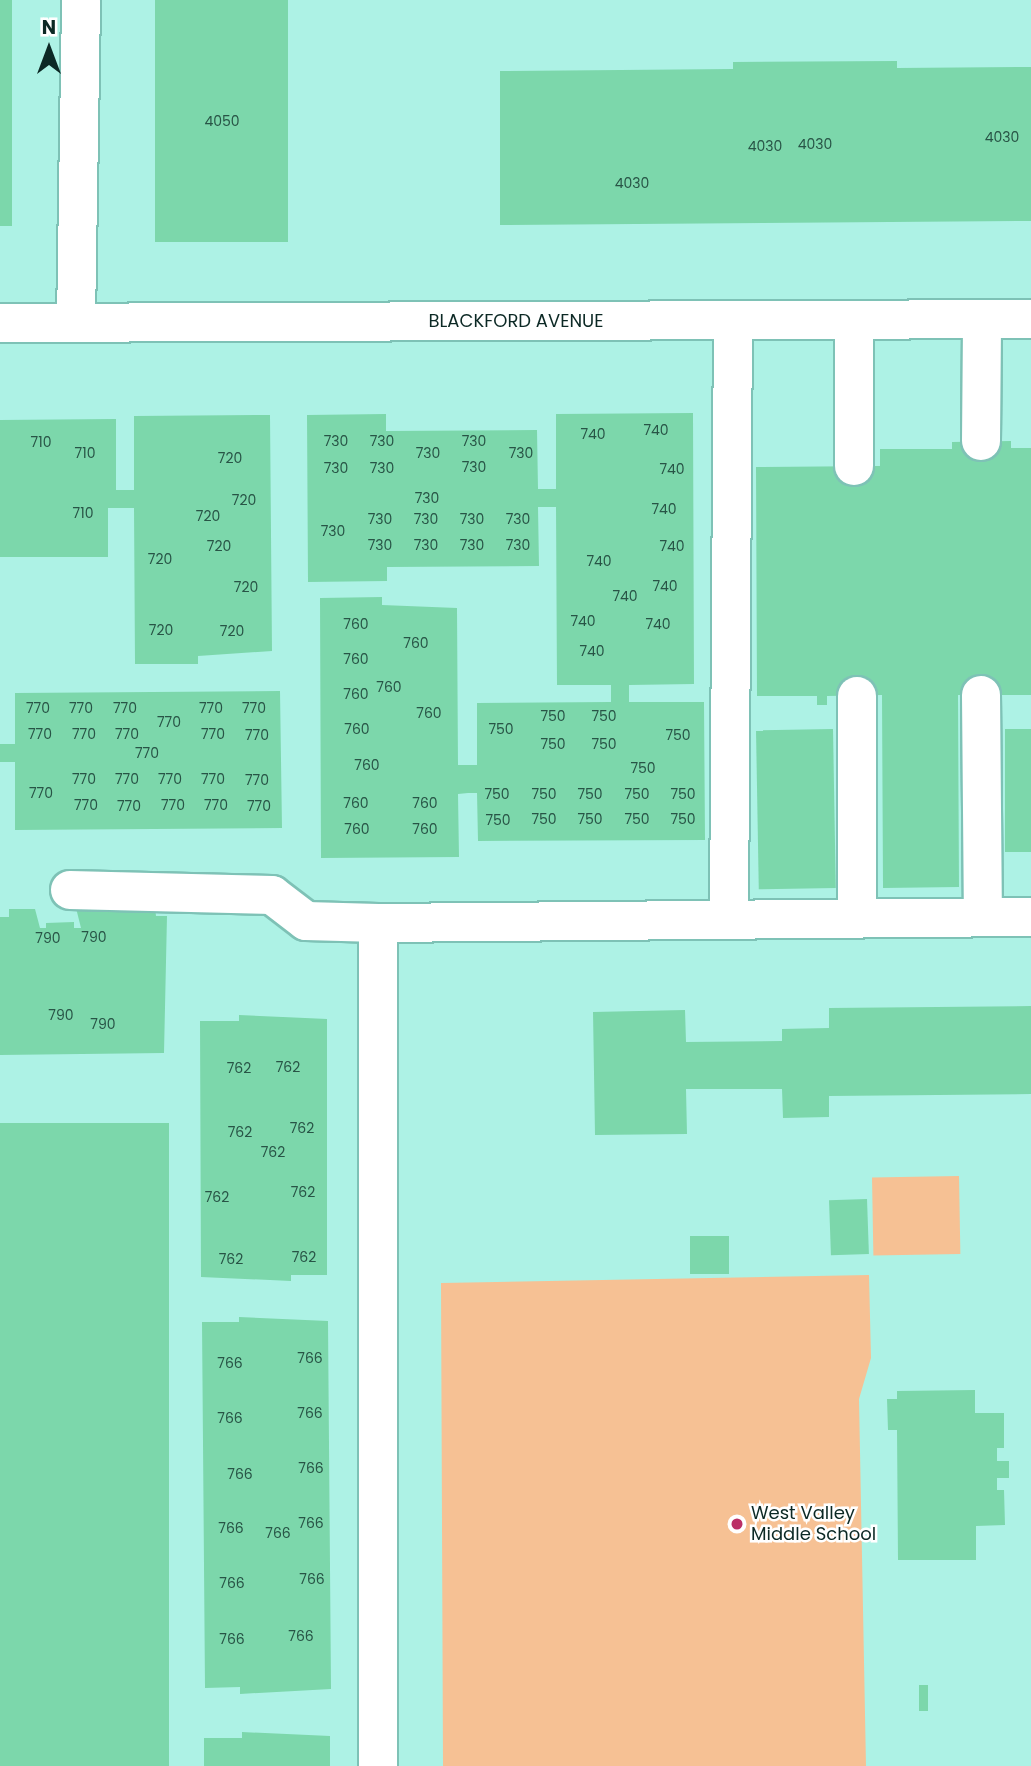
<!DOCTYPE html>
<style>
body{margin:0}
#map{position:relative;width:1031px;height:1766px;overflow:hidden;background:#adf2e5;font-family:Poppins,sans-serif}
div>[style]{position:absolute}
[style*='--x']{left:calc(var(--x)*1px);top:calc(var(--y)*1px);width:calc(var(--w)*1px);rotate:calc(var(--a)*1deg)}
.green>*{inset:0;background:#f6c194;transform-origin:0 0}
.building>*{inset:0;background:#7cd7ab;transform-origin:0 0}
.roads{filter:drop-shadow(2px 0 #7ec2b6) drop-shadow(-2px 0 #7ec2b6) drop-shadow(0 2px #7ec2b6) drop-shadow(0 -2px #7ec2b6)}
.minor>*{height:38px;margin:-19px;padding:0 19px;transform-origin:19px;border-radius:19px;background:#fff}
.dots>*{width:19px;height:19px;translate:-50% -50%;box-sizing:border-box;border:4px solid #fff;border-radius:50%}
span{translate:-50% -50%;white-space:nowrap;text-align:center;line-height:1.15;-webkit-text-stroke:5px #fff;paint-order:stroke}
.number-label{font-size:14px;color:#285446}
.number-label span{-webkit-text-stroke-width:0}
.street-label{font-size:18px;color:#0c2925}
.poi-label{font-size:18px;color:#0c2925}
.left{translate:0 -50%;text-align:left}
.north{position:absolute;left:14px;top:14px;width:70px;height:70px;-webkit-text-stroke:5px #fff;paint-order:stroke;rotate:0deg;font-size:19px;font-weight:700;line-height:28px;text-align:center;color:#0c2925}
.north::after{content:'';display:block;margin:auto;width:24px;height:32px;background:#0c2925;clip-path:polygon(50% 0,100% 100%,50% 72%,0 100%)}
</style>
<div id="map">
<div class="green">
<div style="left:959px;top:1176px;width:78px;height:87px;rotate:89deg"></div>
<div style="clip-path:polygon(869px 1275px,871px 1358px,859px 1399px,866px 1766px,443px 1766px,441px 1283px)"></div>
</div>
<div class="building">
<div style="left:0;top:0;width:12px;height:226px"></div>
<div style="left:155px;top:0;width:133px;height:242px"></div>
<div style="clip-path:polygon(897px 61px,897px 68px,1031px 67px,1031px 221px,500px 225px,500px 71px,733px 69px,733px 62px)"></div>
<div style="clip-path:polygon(693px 413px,694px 684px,629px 685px,629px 702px,704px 702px,705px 840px,478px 841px,477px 793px,468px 793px,458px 794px,459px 857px,321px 858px,320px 598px,382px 597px,382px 605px,457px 608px,458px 765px,477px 765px,477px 703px,611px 702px,611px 685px,557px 685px,556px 507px,538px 507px,539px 566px,387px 567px,387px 581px,308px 582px,307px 415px,386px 414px,386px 431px,537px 430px,538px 489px,556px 489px,556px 414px)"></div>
<div style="clip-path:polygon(270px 415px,272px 651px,198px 656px,198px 664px,135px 664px,134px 508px,108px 508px,108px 557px,0 557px,0 420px,116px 419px,116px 490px,134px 490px,134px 416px)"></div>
<div style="clip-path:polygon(1011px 441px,1011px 448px,1031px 448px,1031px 695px,958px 695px,959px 887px,883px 888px,882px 695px,827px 696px,827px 705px,817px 705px,817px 696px,757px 696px,756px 467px,880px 466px,880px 449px,952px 449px,952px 442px)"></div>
<div style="clip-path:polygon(280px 691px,282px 828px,15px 830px,15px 762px,0 762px,0 744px,15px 744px,15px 693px)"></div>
<div style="left:833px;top:729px;width:159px;height:77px;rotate:89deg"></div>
<div style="left:1005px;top:729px;width:26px;height:123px"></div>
<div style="clip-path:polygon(155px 907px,156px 916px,167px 916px,164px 1053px,0 1055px,0 917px,9px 917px,9px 909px,35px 909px,40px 928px,46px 928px,46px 923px,74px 922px,74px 928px,81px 928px,76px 908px)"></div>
<div style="clip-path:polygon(1031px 1006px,1031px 1094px,829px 1096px,829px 1117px,783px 1118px,782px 1089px,686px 1089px,687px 1134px,595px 1135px,593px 1012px,685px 1010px,686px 1042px,782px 1041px,782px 1029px,829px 1028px,829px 1008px)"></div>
<div style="clip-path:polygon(239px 1015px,327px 1019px,327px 1275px,291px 1275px,291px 1281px,201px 1277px,200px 1021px,239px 1021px)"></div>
<div style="left:169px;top:1123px;width:643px;height:169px;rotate:90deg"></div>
<div style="left:867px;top:1199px;width:55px;height:38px;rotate:88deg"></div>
<div style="left:690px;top:1236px;width:39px;height:38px"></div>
<div style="clip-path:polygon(239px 1317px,328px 1321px,331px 1689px,240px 1694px,240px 1687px,205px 1688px,202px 1322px,239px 1322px)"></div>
<div style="clip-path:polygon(975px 1390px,975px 1413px,1004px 1413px,1004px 1448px,997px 1448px,997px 1461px,1009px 1461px,1009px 1478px,997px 1478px,997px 1490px,1004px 1490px,1005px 1525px,976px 1526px,976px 1560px,898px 1560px,897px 1430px,888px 1430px,887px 1399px,897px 1399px,897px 1391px)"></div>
<div style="left:919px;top:1685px;width:9px;height:26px"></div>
<div style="clip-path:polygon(242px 1732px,330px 1736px,330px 1766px,204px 1766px,204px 1738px,242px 1738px)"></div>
</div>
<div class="roads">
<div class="minor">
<div style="--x:854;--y:320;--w:146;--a:90"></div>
<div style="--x:76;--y:322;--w:322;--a:-89.1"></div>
<div style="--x:0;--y:323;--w:1031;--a:-0.22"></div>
<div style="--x:981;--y:441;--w:122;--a:-89.5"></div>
<div style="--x:981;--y:695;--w:222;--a:89.5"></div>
<div style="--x:70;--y:890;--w:202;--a:1.4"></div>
<div style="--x:272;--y:895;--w:43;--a:37.4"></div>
<div style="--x:306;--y:921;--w:72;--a:1.6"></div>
<div style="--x:857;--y:918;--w:222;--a:-90"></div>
<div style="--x:729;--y:919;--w:599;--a:-89.62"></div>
<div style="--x:378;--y:1766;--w:843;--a:-90"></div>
<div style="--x:378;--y:923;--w:653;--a:-0.53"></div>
</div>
</div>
<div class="dots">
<div style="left:737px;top:1524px;background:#bb2f66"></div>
</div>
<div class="number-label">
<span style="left:222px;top:121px">4050</span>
<span style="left:1002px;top:137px">4030</span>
<span style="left:815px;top:144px">4030</span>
<span style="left:765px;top:146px">4030</span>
<span style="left:632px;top:183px">4030</span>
<span style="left:656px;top:430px">740</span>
<span style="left:593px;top:434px">740</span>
<span style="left:336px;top:441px">730</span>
<span style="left:382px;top:441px">730</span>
<span style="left:474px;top:441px">730</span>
<span style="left:41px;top:442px">710</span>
<span style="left:85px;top:453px">710</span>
<span style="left:428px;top:453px">730</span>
<span style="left:521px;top:453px">730</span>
<span style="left:230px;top:458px">720</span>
<span style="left:474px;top:467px">730</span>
<span style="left:336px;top:468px">730</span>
<span style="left:382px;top:468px">730</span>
<span style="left:672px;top:469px">740</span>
<span style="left:427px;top:498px">730</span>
<span style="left:244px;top:500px">720</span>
<span style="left:664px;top:509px">740</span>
<span style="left:83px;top:513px">710</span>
<span style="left:208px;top:516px">720</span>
<span style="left:380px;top:519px">730</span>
<span style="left:426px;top:519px">730</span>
<span style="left:472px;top:519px">730</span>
<span style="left:518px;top:519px">730</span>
<span style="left:333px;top:531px">730</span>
<span style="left:380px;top:545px">730</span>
<span style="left:426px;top:545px">730</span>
<span style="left:472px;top:545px">730</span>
<span style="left:518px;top:545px">730</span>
<span style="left:219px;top:546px">720</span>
<span style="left:672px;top:546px">740</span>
<span style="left:160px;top:559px">720</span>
<span style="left:599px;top:561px">740</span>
<span style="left:665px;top:586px">740</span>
<span style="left:246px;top:587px">720</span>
<span style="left:625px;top:596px">740</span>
<span style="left:583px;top:621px">740</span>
<span style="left:356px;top:624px">760</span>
<span style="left:658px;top:624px">740</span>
<span style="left:161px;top:630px">720</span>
<span style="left:232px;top:631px">720</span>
<span style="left:416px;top:643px">760</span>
<span style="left:592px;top:651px">740</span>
<span style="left:356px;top:659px">760</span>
<span style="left:389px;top:687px">760</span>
<span style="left:356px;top:694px">760</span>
<span style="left:38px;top:708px">770</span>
<span style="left:81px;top:708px">770</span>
<span style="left:125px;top:708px">770</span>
<span style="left:211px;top:708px">770</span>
<span style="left:254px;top:708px">770</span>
<span style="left:429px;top:713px">760</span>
<span style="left:553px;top:716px">750</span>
<span style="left:604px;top:716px">750</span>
<span style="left:169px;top:722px">770</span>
<span style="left:357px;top:729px">760</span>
<span style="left:501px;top:729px">750</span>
<span style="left:40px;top:734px">770</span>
<span style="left:84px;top:734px">770</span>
<span style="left:127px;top:734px">770</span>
<span style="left:213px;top:734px">770</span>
<span style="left:257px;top:735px">770</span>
<span style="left:678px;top:735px">750</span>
<span style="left:553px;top:744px">750</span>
<span style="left:604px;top:744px">750</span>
<span style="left:147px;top:753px">770</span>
<span style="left:367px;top:765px">760</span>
<span style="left:643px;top:768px">750</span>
<span style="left:84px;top:779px">770</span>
<span style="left:127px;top:779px">770</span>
<span style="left:170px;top:779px">770</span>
<span style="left:213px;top:779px">770</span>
<span style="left:257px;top:780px">770</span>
<span style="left:41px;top:793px">770</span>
<span style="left:497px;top:794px">750</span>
<span style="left:544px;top:794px">750</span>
<span style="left:590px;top:794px">750</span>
<span style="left:637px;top:794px">750</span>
<span style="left:683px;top:794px">750</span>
<span style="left:356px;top:803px">760</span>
<span style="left:425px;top:803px">760</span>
<span style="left:86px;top:805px">770</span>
<span style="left:173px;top:805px">770</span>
<span style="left:216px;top:805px">770</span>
<span style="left:129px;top:806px">770</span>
<span style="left:259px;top:806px">770</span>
<span style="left:544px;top:819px">750</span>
<span style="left:590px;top:819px">750</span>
<span style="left:637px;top:819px">750</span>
<span style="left:683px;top:819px">750</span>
<span style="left:498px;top:820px">750</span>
<span style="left:357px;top:829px">760</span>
<span style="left:425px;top:829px">760</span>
<span style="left:94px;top:937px">790</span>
<span style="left:48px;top:938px">790</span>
<span style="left:61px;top:1015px">790</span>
<span style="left:103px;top:1024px">790</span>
<span style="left:288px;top:1067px">762</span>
<span style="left:239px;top:1068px">762</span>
<span style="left:302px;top:1128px">762</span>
<span style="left:240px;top:1132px">762</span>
<span style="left:273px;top:1152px">762</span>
<span style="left:303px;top:1192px">762</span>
<span style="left:217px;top:1197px">762</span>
<span style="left:304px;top:1257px">762</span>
<span style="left:231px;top:1259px">762</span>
<span style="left:310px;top:1358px">766</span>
<span style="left:230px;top:1363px">766</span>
<span style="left:310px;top:1413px">766</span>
<span style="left:230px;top:1418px">766</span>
<span style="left:311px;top:1468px">766</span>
<span style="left:240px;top:1474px">766</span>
<span style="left:311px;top:1523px">766</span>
<span style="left:231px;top:1528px">766</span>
<span style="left:278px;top:1533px">766</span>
<span style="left:312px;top:1579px">766</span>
<span style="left:232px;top:1583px">766</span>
<span style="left:301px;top:1636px">766</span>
<span style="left:232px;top:1639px">766</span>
</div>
<div class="street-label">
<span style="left:516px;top:321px">BLACKFORD AVENUE</span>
</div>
<div class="poi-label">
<span class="left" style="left:751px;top:1524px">West Valley<br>Middle School</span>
</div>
<div class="north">N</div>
</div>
